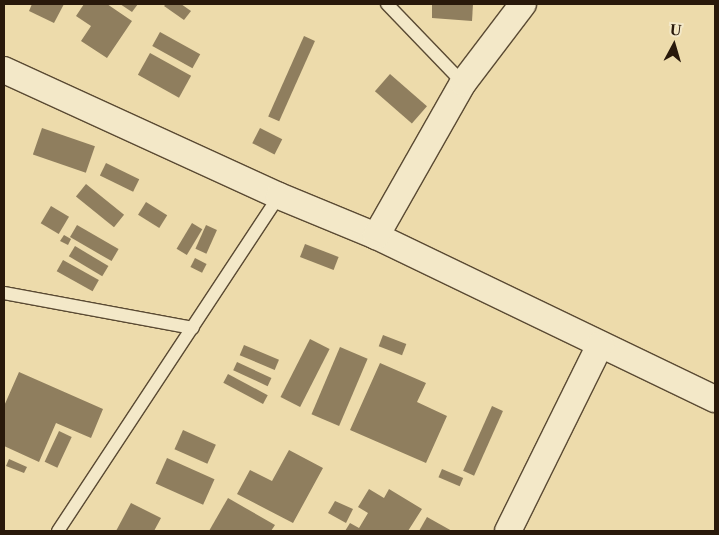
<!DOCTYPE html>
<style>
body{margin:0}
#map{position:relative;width:719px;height:535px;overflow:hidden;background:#eddbab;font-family:"Libre Caslon Text",serif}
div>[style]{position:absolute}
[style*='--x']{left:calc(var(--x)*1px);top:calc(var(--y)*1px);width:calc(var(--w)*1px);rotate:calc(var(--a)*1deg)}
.building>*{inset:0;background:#8f7e5e;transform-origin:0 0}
.roads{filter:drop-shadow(1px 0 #5a4a33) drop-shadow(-1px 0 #5a4a33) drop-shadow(0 1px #5a4a33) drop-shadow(0 -1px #5a4a33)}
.service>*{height:12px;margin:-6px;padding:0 6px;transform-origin:6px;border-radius:6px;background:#f3e8c8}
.minor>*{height:26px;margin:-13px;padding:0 13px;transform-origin:13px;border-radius:13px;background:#f3e8c8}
span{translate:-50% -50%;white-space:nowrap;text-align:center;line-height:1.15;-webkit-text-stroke:4.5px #f3e8c8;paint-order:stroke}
.frame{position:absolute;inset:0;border:5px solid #29190b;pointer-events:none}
.north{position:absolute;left:649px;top:20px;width:50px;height:50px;-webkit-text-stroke:4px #f3e8c8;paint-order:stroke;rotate:6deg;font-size:14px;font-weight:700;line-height:20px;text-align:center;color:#29190b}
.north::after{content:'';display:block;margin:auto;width:18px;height:22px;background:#29190b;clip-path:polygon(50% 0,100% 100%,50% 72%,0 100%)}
</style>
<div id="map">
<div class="building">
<div style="clip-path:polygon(32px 4px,64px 4px,54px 23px,29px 11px)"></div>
<div style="clip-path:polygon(84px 4px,107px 4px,132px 21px,107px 58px,81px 41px,91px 26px,76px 16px)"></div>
<div style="clip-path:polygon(120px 4px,138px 4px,132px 12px)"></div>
<div style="clip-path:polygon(166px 4px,181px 4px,191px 11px,184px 20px,164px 6px)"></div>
<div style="clip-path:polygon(432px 4px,473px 4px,472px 21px,432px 18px)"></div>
<div style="left:160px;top:32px;width:46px;height:16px;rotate:29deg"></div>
<div style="left:304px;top:36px;width:12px;height:88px;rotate:24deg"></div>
<div style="left:150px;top:53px;width:47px;height:25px;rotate:29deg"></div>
<div style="left:390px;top:74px;width:49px;height:23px;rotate:41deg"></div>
<div style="left:42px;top:128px;width:56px;height:28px;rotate:19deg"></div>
<div style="left:260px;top:128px;width:25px;height:17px;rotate:27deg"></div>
<div style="left:106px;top:163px;width:37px;height:14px;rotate:26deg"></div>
<div style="left:86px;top:184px;width:49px;height:16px;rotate:39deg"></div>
<div style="left:146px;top:202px;width:25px;height:15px;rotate:32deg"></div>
<div style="left:51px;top:206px;width:21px;height:20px;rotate:31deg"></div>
<div style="left:192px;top:223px;width:12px;height:30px;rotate:31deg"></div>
<div style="left:77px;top:225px;width:48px;height:14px;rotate:30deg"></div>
<div style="left:206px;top:225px;width:12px;height:26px;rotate:24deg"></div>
<div style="clip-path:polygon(64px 235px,71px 239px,68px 245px,60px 241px)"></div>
<div style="left:305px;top:244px;width:36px;height:14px;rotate:21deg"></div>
<div style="left:75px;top:246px;width:39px;height:12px;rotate:31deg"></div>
<div style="left:195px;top:258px;width:13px;height:10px;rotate:27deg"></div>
<div style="left:63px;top:260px;width:41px;height:13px;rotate:29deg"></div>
<div style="left:383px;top:335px;width:25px;height:12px;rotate:21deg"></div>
<div style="left:310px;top:339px;width:22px;height:65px;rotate:27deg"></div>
<div style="left:244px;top:345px;width:38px;height:11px;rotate:23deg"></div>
<div style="left:340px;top:347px;width:30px;height:73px;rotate:23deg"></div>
<div style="left:237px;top:362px;width:38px;height:9px;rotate:25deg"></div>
<div style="clip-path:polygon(380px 363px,426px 383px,417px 402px,447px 416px,426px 463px,350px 430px)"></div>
<div style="clip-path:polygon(19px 372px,103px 409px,91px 438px,56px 423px,39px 462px,4px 446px,4px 406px)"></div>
<div style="left:228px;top:374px;width:45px;height:10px;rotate:28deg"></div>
<div style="left:492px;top:406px;width:12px;height:71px;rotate:24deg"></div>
<div style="left:183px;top:430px;width:36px;height:21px;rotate:24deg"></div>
<div style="left:59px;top:431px;width:14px;height:34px;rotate:25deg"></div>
<div style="clip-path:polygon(289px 450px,323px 468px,293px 523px,237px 494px,250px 470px,272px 481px)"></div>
<div style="left:167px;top:458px;width:52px;height:28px;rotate:24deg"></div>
<div style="clip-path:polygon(9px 459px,27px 467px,24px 473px,6px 466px)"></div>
<div style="left:442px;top:469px;width:23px;height:9px;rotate:23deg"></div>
<div style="clip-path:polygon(369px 489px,384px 498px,389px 489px,422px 509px,408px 531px,345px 531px,350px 523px,359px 528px,368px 513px,358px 507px)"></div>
<div style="clip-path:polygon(228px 498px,275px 525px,271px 531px,209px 531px)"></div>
<div style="clip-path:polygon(335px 501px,353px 509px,346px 523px,328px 513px)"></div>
<div style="clip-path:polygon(131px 503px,161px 518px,154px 531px,116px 531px)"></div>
<div style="clip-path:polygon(427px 517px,452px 531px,419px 531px)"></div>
</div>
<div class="roads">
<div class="service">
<div style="--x:387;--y:4;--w:110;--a:46.1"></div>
<div style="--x:4;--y:293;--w:192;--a:10.5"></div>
<div style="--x:58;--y:531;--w:401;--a:-56.6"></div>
</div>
<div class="minor">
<div style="--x:4;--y:70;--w:302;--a:24.6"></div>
<div style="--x:279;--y:196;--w:105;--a:22.4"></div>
<div style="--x:376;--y:236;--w:376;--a:25.7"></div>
<div style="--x:376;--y:236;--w:176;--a:-60.4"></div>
<div style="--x:463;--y:83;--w:99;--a:-52.8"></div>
<div style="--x:508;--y:531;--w:208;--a:-63.7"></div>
</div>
</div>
<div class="frame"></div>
<div class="north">U</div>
</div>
